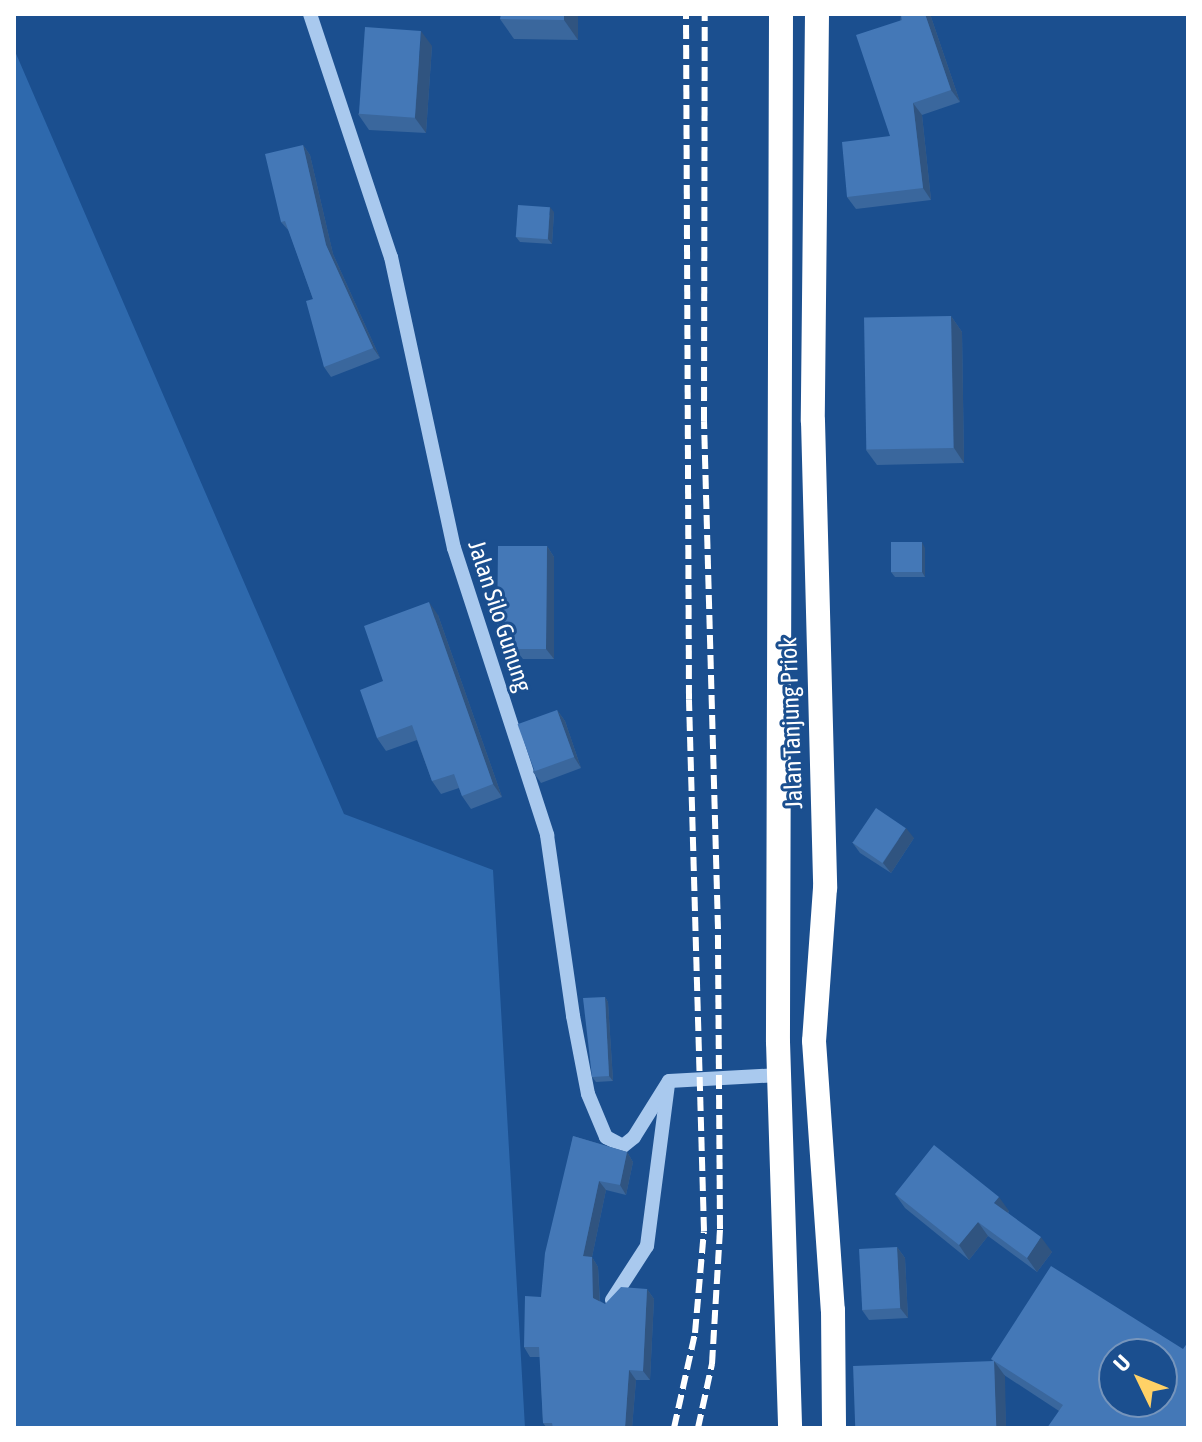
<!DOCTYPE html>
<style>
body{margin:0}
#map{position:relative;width:1202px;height:1442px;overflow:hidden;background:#1b4f8f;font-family:"Asap Condensed",sans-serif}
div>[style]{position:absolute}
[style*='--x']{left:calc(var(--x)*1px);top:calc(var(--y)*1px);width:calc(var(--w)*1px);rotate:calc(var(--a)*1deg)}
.green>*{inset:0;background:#2e69ad}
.minor>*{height:14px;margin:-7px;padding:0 7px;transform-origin:7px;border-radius:7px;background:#a9c9ee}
.highway>*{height:24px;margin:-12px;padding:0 12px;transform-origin:12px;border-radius:12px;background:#fff}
.rail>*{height:6px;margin-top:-3px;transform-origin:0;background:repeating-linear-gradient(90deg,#fff 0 14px,transparent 0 20px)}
.wall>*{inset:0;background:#3a679d}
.shaded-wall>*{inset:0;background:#305480}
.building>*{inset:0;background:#4478b7;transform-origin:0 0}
span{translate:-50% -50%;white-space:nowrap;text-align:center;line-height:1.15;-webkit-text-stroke:6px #1b4f8f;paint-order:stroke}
.street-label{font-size:24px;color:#fff}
.frame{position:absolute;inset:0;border:16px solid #fff;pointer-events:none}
.north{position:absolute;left:1098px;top:1338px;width:80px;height:80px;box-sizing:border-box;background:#1b4f8f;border:2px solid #7695bc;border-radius:50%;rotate:313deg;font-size:22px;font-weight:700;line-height:32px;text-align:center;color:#fff}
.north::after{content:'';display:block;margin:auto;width:28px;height:36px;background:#ffd166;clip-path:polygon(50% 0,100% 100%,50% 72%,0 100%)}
</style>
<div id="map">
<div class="green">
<div style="clip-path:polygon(14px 49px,344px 814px,493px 870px,525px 1428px,14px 1428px)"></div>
</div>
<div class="minor">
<div style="--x:310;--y:14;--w:256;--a:71.6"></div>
<div style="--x:391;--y:257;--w:298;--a:77.8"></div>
<div style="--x:454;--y:548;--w:302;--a:72"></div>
<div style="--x:547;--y:835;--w:183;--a:81.8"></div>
<div style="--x:573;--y:1016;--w:79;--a:79.1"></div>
<div style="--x:588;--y:1094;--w:47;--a:67.3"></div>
<div style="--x:606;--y:1137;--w:19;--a:28"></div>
<div style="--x:623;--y:1146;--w:14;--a:-39"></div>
<div style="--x:634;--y:1137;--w:66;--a:-58"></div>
<div style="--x:669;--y:1081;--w:110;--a:-3.1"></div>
<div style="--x:612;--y:1300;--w:64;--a:-57.1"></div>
<div style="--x:647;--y:1246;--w:162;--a:-82.6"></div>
</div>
<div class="highway">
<div style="--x:781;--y:14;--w:1028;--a:90.17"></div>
<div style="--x:778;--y:1042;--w:386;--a:88.2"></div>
<div style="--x:817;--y:14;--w:407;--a:90.6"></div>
<div style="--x:813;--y:421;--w:467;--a:88.5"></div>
<div style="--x:825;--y:888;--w:153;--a:94.1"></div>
<div style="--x:814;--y:1041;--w:270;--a:86"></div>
<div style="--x:833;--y:1310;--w:118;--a:89.5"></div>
</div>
<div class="rail">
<div style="--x:674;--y:1428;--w:97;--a:-77.5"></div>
<div style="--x:695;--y:1333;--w:102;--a:-85"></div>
<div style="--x:704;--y:1231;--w:532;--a:-91.62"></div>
<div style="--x:689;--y:699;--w:685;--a:-90.25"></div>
<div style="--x:698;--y:1428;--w:66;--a:-77.7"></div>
<div style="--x:712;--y:1364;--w:135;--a:-86.6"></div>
<div style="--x:720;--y:1229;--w:300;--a:-90.4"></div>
<div style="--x:718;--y:929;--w:508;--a:-91.58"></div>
<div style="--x:704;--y:421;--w:407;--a:-89.9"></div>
</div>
<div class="wall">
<div style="clip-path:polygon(578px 14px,578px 40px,514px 39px,500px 19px)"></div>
<div style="clip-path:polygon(901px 14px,930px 14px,960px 102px,922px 115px,931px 200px,856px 209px,847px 197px,890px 136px)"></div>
<div style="clip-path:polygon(432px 46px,426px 133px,369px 130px,358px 114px)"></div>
<div style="clip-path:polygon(303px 145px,310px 155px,333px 254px,380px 358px,331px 377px,324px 367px,313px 299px,289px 231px,281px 222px)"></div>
<div style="clip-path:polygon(554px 212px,552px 244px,520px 242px,516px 237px)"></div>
<div style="clip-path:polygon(951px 316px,962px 332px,964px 463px,877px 465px,866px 450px)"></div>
<div style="clip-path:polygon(547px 546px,554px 557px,554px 659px,523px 659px,515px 649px,515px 644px,505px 645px,497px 634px)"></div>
<div style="clip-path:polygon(925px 548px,925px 577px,895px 577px,891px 572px)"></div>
<div style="clip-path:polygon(438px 615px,502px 797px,471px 809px,462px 796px,459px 788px,441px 794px,432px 781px,417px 740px,386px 751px,377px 738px,383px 681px)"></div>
<div style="clip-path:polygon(557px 710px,565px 721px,581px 768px,541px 783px,533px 772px)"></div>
<div style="clip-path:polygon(914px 838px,891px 873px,860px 853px,852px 842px)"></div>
<div style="clip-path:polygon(605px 997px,608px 1002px,613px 1081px,596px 1082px,592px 1077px)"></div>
<div style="clip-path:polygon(573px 1136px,627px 1152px,633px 1162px,626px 1195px,606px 1190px,592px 1257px,598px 1267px,600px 1301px,605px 1304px,647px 1289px,654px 1299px,650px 1380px,636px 1380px,632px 1428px,547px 1428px,543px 1423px,540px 1357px,530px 1357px,524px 1347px,541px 1297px)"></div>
<div style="clip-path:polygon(895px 1194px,1009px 1211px,1008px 1213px,1052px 1252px,1037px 1272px,988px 1236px,969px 1260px,905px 1208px)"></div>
<div style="clip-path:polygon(897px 1247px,905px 1258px,908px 1318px,869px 1320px,862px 1310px)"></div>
<div style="clip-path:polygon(991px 1359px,1188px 1428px,1059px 1411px,1004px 1375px,1006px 1428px,854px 1428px,993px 1361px)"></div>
</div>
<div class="shaded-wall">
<div style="clip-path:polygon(564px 14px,578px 14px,578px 40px,564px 20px)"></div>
<div style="clip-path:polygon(925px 14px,930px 14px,960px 102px,951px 90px)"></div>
<div style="clip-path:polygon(421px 31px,432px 46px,426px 133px,415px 118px)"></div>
<div style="clip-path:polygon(913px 103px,922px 115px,931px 200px,923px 188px)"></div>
<div style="clip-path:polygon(303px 145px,310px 155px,333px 254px,380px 358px,373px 348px,326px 245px)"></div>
<div style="clip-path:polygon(550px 207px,554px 212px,552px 244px,548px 239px)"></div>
<div style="clip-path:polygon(951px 316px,962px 332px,964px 463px,954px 448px)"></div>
<div style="clip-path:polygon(922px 542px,925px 548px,925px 577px,922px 572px)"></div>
<div style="clip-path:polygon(547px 546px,554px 557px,554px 659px,546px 649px)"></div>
<div style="clip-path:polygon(429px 602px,438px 615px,502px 797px,493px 784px)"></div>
<div style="clip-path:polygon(557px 710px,565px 721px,581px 768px,574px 757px)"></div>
<div style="clip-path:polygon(906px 828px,914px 838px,891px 873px,883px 863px)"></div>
<div style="clip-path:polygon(605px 997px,608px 1002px,613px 1081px,609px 1076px)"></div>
<div style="clip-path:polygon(627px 1152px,633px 1162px,626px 1195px,620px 1185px)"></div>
<div style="clip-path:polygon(599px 1181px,606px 1190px,592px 1257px,598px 1267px,600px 1308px,593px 1298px,583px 1256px)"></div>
<div style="clip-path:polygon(999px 1197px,1009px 1211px,1004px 1217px,994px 1203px)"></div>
<div style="clip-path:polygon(978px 1222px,988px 1236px,969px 1260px,959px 1245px)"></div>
<div style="clip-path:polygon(1041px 1237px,1052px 1252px,1037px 1272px,1027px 1258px)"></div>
<div style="clip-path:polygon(897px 1247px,905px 1258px,908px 1318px,900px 1308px)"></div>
<div style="clip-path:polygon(647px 1289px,654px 1299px,650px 1380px,643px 1371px)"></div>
<div style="clip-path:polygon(994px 1361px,1005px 1376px,1006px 1428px,996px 1428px)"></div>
<div style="clip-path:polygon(629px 1370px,636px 1380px,632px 1428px,625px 1428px)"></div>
</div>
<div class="building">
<div style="clip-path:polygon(501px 14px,564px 14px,564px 20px,500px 19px)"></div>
<div style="clip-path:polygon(901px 14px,925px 14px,951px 90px,913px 103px,923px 188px,847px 197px,842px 142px,890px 136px,856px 35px,902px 20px)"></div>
<div style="left:365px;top:27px;width:56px;height:87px;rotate:4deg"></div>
<div style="clip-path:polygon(303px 145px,326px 245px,373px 348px,324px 367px,306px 301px,313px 299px,285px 221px,281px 222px,265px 154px)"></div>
<div style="left:518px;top:205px;width:32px;height:32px;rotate:4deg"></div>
<div style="left:951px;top:316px;width:132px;height:87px;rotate:89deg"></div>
<div style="left:891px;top:542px;width:31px;height:30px"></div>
<div style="clip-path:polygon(498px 546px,547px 546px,546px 649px,515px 649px,515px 634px,497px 634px)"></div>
<div style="clip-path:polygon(429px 602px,493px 784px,462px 796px,454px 774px,432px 781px,412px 725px,377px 738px,360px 690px,383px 681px,364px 626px)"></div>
<div style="left:557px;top:710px;width:50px;height:42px;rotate:70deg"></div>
<div style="left:876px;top:808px;width:36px;height:42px;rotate:34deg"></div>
<div style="clip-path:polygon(605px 997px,609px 1076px,592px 1077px,583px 998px)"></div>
<div style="clip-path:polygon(573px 1136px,627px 1152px,620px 1185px,599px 1181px,583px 1256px,592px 1257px,593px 1298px,605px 1304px,621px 1287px,647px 1289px,643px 1371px,629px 1370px,625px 1428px,553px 1428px,552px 1423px,543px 1423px,539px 1347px,524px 1347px,525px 1296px,541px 1297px,545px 1253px)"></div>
<div style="clip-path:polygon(934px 1145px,999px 1197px,994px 1203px,1041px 1237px,1027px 1258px,978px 1222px,959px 1245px,895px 1194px)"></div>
<div style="left:897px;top:1247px;width:61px;height:38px;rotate:87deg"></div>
<div style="clip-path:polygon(evenodd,1051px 1266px,1183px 1349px,1188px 1342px,1188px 1428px,1047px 1428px,1063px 1405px,991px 1359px,1051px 1266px,1114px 1354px,1162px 1354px,1162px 1402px,1114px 1402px,1114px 1354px)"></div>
<div style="left:994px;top:1361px;width:67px;height:141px;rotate:88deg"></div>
</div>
<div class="street-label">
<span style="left:500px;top:616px;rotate:72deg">Jalan Silo Gunung</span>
<span style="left:791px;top:723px;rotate:-92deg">Jalan Tanjung Priok</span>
</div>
<div class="frame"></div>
<div class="north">U</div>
</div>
